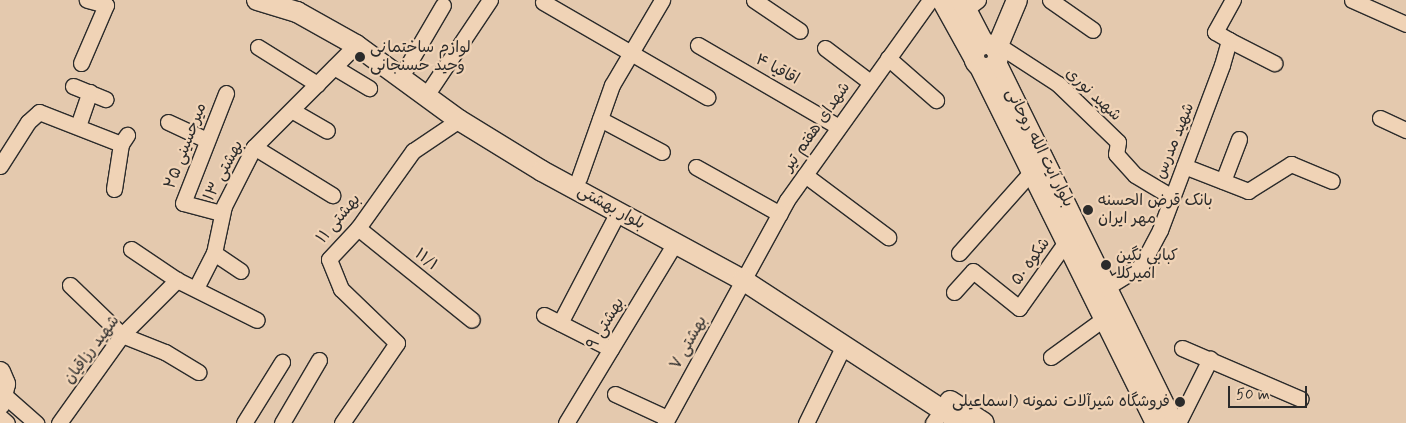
<!DOCTYPE html>
<meta charset="utf-8">
<style>
body{margin:0}
#map{position:relative;width:1406px;height:423px;overflow:hidden;background:#e4c9ae;font-family:Mynerve,"Playpen Sans Arabic",sans-serif}
div>[style]{position:absolute}
[style*='--x']{left:calc(var(--x)*1px);top:calc(var(--y)*1px);width:calc(var(--w)*1px);rotate:calc(var(--a)*1deg)}
.roads{filter:drop-shadow(1px 0 #2b2b2b) drop-shadow(-1px 0 #2b2b2b) drop-shadow(0 1px #2b2b2b) drop-shadow(0 -1px #2b2b2b)}
.minor>*{height:15px;margin:-7.5px;padding:0 7.5px;transform-origin:7.5px;border-radius:7.5px;background:#f0d3b6}
.major>*{height:20px;margin:-10px;padding:0 10px;transform-origin:10px;border-radius:10px;background:#f0d3b6}
.major>.ring{margin:-10px;padding:0;box-sizing:content-box;background:none;border:20px solid #f0d3b6;border-radius:50%}
.dots>*{width:14px;height:14px;translate:-50% -50%;box-sizing:border-box;border:2px solid #f0d3b6;border-radius:50%}
span{translate:-50% -50%;white-space:nowrap;text-align:center;line-height:1.15;-webkit-text-stroke:4.5px #f0d3b6;paint-order:stroke}
.poi-label{font-size:16px;color:#2b2b2b}
.left{translate:0 -50%;text-align:left}
.right{translate:-100% -50%;text-align:right}
.street-label{font-size:16px;color:#2b2b2b}
.scale{position:absolute;left:1228px;top:386px;width:79px;height:22px;box-sizing:border-box;border:2px solid #2b2b2b;border-top:0;padding-left:6px;font-size:15px;line-height:18px;white-space:nowrap;color:#2b2b2b;-webkit-text-stroke:4px #f0d3b6;paint-order:stroke}
</style>
<div id="map">
<div class="roads">
<div class="minor">
<div style="--x:754;--y:0;--w:55;--a:34"></div>
<div style="--x:1050;--y:0;--w:52;--a:34.9"></div>
<div style="--x:1352;--y:0;--w:59;--a:24"></div>
<div style="--x:543;--y:2;--w:190;--a:30.1"></div>
<div style="--x:966;--y:9;--w:15;--a:-37"></div>
<div style="--x:1229;--y:40;--w:51;--a:27.1"></div>
<div style="--x:698;--y:45;--w:163;--a:30.2"></div>
<div style="--x:998;--y:45;--w:72;--a:33"></div>
<div style="--x:1058;--y:84;--w:83;--a:44"></div>
<div style="--x:1118;--y:142;--w:12;--a:99"></div>
<div style="--x:1116;--y:154;--w:28;--a:48"></div>
<div style="--x:1135;--y:175;--w:43;--a:30.7"></div>
<div style="--x:258;--y:47;--w:70;--a:32.1"></div>
<div style="--x:825;--y:48;--w:56;--a:37.1"></div>
<div style="--x:888;--y:58;--w:64;--a:41.2"></div>
<div style="--x:81;--y:63;--w:63;--a:-66.7"></div>
<div style="--x:106;--y:5;--w:20;--a:-165"></div>
<div style="--x:334;--y:67;--w:41;--a:31"></div>
<div style="--x:405;--y:70;--w:75;--a:-59.7"></div>
<div style="--x:73;--y:86;--w:35;--a:22"></div>
<div style="--x:431;--y:88;--w:106;--a:-56.2"></div>
<div style="--x:293;--y:111;--w:39;--a:30"></div>
<div style="--x:1380;--y:118;--w:29;--a:25"></div>
<div style="--x:600;--y:119;--w:70;--a:28"></div>
<div style="--x:168;--y:122;--w:40;--a:25"></div>
<div style="--x:78;--y:126;--w:36;--a:-71"></div>
<div style="--x:254;--y:147;--w:92;--a:31.6"></div>
<div style="--x:0;--y:166;--w:52;--a:-57.5"></div>
<div style="--x:28;--y:122;--w:15;--a:-42"></div>
<div style="--x:39;--y:112;--w:88;--a:21.3"></div>
<div style="--x:1184;--y:166;--w:69;--a:21.3"></div>
<div style="--x:1248;--y:191;--w:51;--a:-32.1"></div>
<div style="--x:1291;--y:164;--w:44;--a:22.5"></div>
<div style="--x:696;--y:167;--w:96;--a:29.2"></div>
<div style="--x:805;--y:175;--w:104;--a:36.8"></div>
<div style="--x:579;--y:178;--w:99;--a:-70.5"></div>
<div style="--x:612;--y:85;--w:99;--a:-59.5"></div>
<div style="--x:1223;--y:181;--w:45;--a:-69.1"></div>
<div style="--x:114;--y:189;--w:46;--a:-81.2"></div>
<div style="--x:121;--y:144;--w:11;--a:-56"></div>
<div style="--x:221;--y:213;--w:39;--a:-165"></div>
<div style="--x:183;--y:203;--w:118;--a:-68.6"></div>
<div style="--x:358;--y:228;--w:146;--a:38.9"></div>
<div style="--x:131;--y:249;--w:55;--a:34"></div>
<div style="--x:177;--y:280;--w:89;--a:26.6"></div>
<div style="--x:214;--y:253;--w:32;--a:34"></div>
<div style="--x:959;--y:253;--w:111;--a:-48.3"></div>
<div style="--x:70;--y:285;--w:72;--a:43.9"></div>
<div style="--x:122;--y:335;--w:46;--a:21.6"></div>
<div style="--x:165;--y:352;--w:39;--a:31"></div>
<div style="--x:1109;--y:286;--w:38;--a:-32"></div>
<div style="--x:1141;--y:266;--w:41;--a:-62.2"></div>
<div style="--x:1160;--y:230;--w:176;--a:-69.4"></div>
<div style="--x:1222;--y:65;--w:26;--a:-74"></div>
<div style="--x:1229;--y:40;--w:16;--a:-150"></div>
<div style="--x:1215;--y:32;--w:37;--a:-61"></div>
<div style="--x:196;--y:288;--w:39;--a:-63"></div>
<div style="--x:214;--y:253;--w:48;--a:-78"></div>
<div style="--x:224;--y:206;--w:66;--a:-63"></div>
<div style="--x:254;--y:147;--w:144;--a:-45"></div>
<div style="--x:954;--y:292;--w:28;--a:-48"></div>
<div style="--x:973;--y:271;--w:59;--a:38.8"></div>
<div style="--x:1019;--y:308;--w:85;--a:-54.6"></div>
<div style="--x:544;--y:315;--w:75;--a:26.9"></div>
<div style="--x:560;--y:323;--w:125;--a:-62.4"></div>
<div style="--x:1182;--y:348;--w:129;--a:23.2"></div>
<div style="--x:1051;--y:357;--w:68;--a:-36"></div>
<div style="--x:615;--y:394;--w:57;--a:24.8"></div>
<div style="--x:4;--y:395;--w:43;--a:41.2"></div>
<div style="--x:0;--y:417;--w:9;--a:41"></div>
<div style="--x:59;--y:423;--w:108;--a:-54.4"></div>
<div style="--x:122;--y:335;--w:78;--a:-45"></div>
<div style="--x:244;--y:423;--w:72;--a:-58.1"></div>
<div style="--x:282;--y:423;--w:73;--a:-59.6"></div>
<div style="--x:342;--y:423;--w:97;--a:-55.5"></div>
<div style="--x:397;--y:343;--w:78;--a:-136"></div>
<div style="--x:341;--y:289;--w:32;--a:-112"></div>
<div style="--x:329;--y:259;--w:42;--a:-46.9"></div>
<div style="--x:358;--y:228;--w:95;--a:-54.5"></div>
<div style="--x:413;--y:151;--w:55;--a:-34"></div>
<div style="--x:566;--y:423;--w:210;--a:-58.8"></div>
<div style="--x:665;--y:423;--w:254;--a:-61.3"></div>
<div style="--x:787;--y:200;--w:246;--a:-54.4"></div>
<div style="--x:806;--y:423;--w:87;--a:-64"></div>
<div style="--x:933;--y:423;--w:16;--a:-55"></div>
<div style="--x:1178;--y:423;--w:72;--a:-63.4"></div>
</div>
<div class="major">
<div style="--x:257;--y:0;--w:42;--a:16.7"></div>
<div style="--x:297;--y:12;--w:68;--a:29.2"></div>
<div style="--x:356;--y:45;--w:127;--a:36.1"></div>
<div style="--x:459;--y:120;--w:97;--a:31.6"></div>
<div style="--x:542;--y:171;--w:229;--a:28.5"></div>
<div style="--x:743;--y:280;--w:262;--a:33.1"></div>
<div style="--x:942;--y:0;--w:64;--a:61"></div>
<div style="--x:961;--y:0;--w:50;--a:62.4"></div>
<div class="ring" style="left:974px;top:44px;width:4px;height:4px"></div>
<div style="--x:996;--y:50;--w:54;--a:-67.2"></div>
<div style="--x:996;--y:63;--w:401;--a:63.8"></div>
<div style="--x:980;--y:67;--w:397;--a:63.7"></div>
<div style="--x:0;--y:372;--w:13;--a:67"></div>
<div style="--x:5;--y:384;--w:21;--a:104"></div>
<div style="--x:950;--y:401;--w:40;--a:32.9"></div>
</div>
</div>
<div class="dots">
<div style="left:360px;top:57px;background:#2b2b2b"></div>
<div style="left:1088px;top:210px;background:#2b2b2b"></div>
<div style="left:1106px;top:265px;background:#2b2b2b"></div>
<div style="left:1180px;top:402px;background:#2b2b2b"></div>
</div>
<div class="poi-label">
<span class="left" style="left:370px;top:57px">لوازم ساختمانی<br>وحید حسنجانی</span>
<span class="left" style="left:1098px;top:210px">بانک قرض الحسنه<br>مهر ایران</span>
<span class="left" style="left:1116px;top:265px">کبابی نگین<br>امیرکلا</span>
<span class="right" style="left:1170px;top:402px">فروشگاه شیرآلات نمونه (اسماعیلی</span>
</div>
<div class="street-label">
<span style="left:777px;top:70px;rotate:28deg">اقاقیا ۴</span>
<span style="left:1093px;top:95px;rotate:43deg">شهید نوری</span>
<span style="left:817px;top:127px;rotate:-55deg">شهدای هفتم تیر</span>
<span style="left:1175px;top:141px;rotate:-68deg">شهید مدرس</span>
<span style="left:186px;top:146px;rotate:-69deg">میرحسینی ۲۵</span>
<span style="left:1039px;top:148px;rotate:63deg">بلوار آیت الله روحانی</span>
<span style="left:224px;top:171px;rotate:-62deg">بهشتی ۱۳</span>
<span style="left:611px;top:208px;rotate:29deg">بلوار بهشتی</span>
<span style="left:339px;top:219px;rotate:-50deg">بهشتی ۱۱</span>
<span style="left:426px;top:260px;rotate:39deg">۱۱/۱</span>
<span style="left:1031px;top:262px;rotate:-54deg">شکوه ۵۰</span>
<span style="left:606px;top:324px;rotate:-59deg">بهشتی ۹</span>
<span style="left:689px;top:343px;rotate:-61deg">بهشتی ۷</span>
<span style="left:92px;top:350px;rotate:-53deg">شهید رزاقیان</span>
</div>
<div class="scale">50 m</div>
</div>
